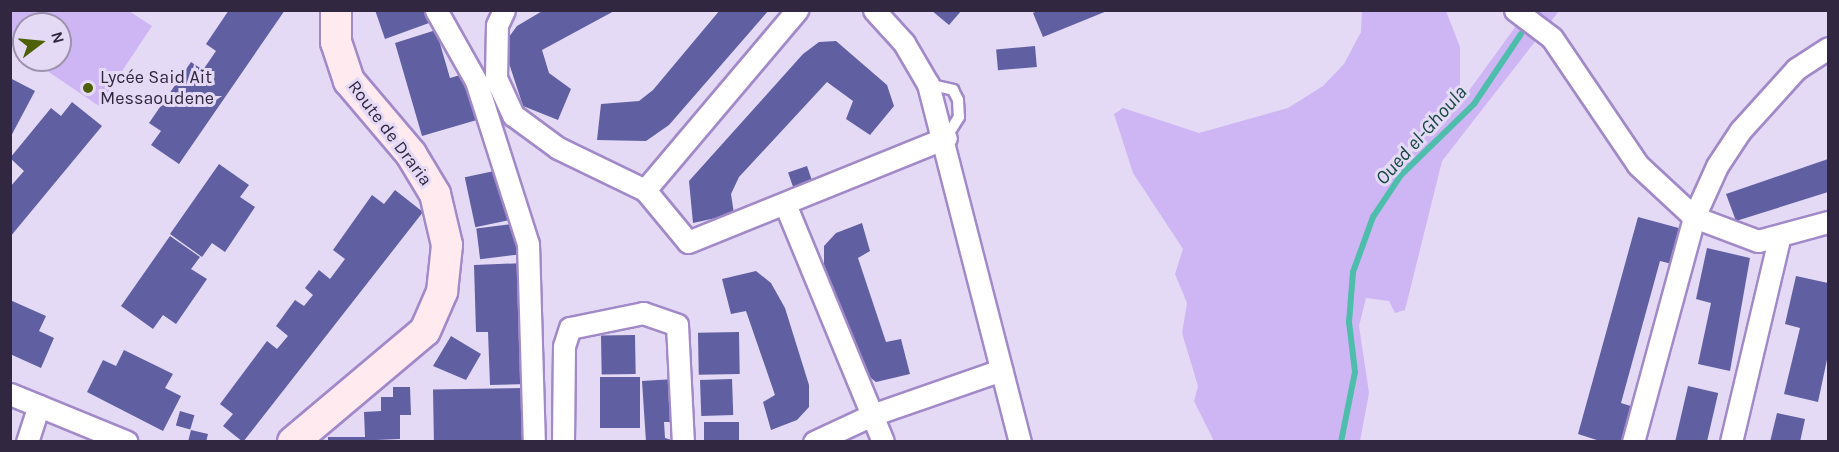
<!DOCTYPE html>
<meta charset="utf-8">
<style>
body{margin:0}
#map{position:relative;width:1839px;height:452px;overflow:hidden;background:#e4daf5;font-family:Karla,sans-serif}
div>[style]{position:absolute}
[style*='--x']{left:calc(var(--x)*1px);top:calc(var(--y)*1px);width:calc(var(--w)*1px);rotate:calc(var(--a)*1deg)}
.green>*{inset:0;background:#ceb6f5}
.stream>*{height:6px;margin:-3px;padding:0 3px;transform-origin:3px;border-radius:3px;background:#4ebdac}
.building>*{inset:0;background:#5f5fa2;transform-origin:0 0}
.roads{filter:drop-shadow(2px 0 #a289c8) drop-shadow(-2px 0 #a289c8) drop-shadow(0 2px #a289c8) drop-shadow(0 -2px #a289c8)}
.service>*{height:10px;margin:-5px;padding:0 5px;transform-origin:5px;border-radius:5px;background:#fff}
.minor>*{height:21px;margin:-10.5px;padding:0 10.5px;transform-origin:10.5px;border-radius:10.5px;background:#fff}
.secondary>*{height:30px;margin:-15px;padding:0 15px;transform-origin:15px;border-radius:15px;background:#feeaef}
.dots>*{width:16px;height:16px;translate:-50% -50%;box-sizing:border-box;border:3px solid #e4daf5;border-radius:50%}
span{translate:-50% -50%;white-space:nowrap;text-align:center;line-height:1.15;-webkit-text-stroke:6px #e4daf5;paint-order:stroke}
.poi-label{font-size:18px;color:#312741}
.left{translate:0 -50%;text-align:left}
.street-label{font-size:18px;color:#312741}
.water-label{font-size:20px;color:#184942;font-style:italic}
.frame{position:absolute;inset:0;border:12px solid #312741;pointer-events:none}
.north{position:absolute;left:12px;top:12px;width:60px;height:60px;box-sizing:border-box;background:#e4daf5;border:2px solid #9c92ad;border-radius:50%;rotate:74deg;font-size:16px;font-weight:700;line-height:24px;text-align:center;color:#312741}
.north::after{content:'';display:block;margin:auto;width:21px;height:27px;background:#4e6006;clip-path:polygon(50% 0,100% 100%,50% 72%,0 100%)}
</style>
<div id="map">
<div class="green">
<div style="clip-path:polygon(1362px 10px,1446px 11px,1460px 47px,1460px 103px,1527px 11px,1559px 11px,1442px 161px,1405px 310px,1395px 313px,1389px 301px,1366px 298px,1359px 326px,1369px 393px,1360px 441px,1214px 441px,1194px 401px,1198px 386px,1182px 333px,1187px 303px,1175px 274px,1183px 249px,1133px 173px,1114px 114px,1123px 108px,1199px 133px,1288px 108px,1323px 86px,1344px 64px,1361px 32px)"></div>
<div style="clip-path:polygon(10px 11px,129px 11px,152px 26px,99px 106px,31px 60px,60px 60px,60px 24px,24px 24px,24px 55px,11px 46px)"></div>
</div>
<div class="stream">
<div style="--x:1537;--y:12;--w:2;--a:-63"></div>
<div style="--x:1341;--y:442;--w:71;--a:-78.7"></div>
<div style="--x:1355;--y:372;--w:50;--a:-96.8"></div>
<div style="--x:1349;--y:322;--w:50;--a:-85.4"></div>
<div style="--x:1353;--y:272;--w:59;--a:-70"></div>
<div style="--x:1373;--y:217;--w:50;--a:-56.3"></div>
<div style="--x:1401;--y:175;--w:102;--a:-44.2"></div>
<div style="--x:1474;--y:104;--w:84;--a:-56.1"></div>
</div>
<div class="building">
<div style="clip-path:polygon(229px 10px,285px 10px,179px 164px,151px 145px,161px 131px,149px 123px,191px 62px,203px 70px,216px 51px,206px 44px)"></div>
<div style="clip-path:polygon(375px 10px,424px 10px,429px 23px,385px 39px)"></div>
<div style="clip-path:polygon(544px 10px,616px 10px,542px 50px,549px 73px,571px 89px,558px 120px,523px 106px,503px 45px,517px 26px)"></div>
<div style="clip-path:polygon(720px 10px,769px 10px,669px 125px,646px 141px,597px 140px,601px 104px,639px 101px,653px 90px)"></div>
<div style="clip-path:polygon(931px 10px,962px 10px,949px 25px)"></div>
<div style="clip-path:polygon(1039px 10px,1107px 10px,1107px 11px,1043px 37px,1033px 13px)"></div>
<div style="clip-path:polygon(436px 30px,450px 78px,467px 73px,487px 117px,422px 136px,395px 43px)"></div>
<div style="clip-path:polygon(836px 41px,887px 85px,894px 106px,870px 135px,846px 119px,853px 101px,827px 82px,739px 177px,731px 194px,734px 214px,693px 223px,689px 181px,803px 54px,819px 42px)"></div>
<div style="left:1035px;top:46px;width:21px;height:39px;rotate:85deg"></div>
<div style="clip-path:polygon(10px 78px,35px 91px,10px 138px)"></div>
<div style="clip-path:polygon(72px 102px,102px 126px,10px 237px,10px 187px,24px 171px,10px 158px,51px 108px,61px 116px)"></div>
<div style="clip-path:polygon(1828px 159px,1828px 192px,1736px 221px,1726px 194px)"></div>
<div style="clip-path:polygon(219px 164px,249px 185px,240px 197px,255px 207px,225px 252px,212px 243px,202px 257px,170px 234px)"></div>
<div style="left:807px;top:166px;width:18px;height:20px;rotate:71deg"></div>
<div style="left:499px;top:170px;width:51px;height:35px;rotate:78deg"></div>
<div style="clip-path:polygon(395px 190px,423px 212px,243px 442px,223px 426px,233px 414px,220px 404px,267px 341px,277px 349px,288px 336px,276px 326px,295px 300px,304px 306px,313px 295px,305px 288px,319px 270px,330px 279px,345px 259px,333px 250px,372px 195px,384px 204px)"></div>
<div style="clip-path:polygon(1638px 217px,1686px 230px,1676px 265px,1660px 261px,1621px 403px,1634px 407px,1625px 442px,1603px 442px,1578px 434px)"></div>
<div style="left:521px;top:223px;width:31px;height:45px;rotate:83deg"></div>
<div style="clip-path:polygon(862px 223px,870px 251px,858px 258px,886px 342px,901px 339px,910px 374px,876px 382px,861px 370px,830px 298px,824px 268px,824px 246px,836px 233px)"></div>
<div style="clip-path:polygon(170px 236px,200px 257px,191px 269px,207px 279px,176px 324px,163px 315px,153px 329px,121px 306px)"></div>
<div style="clip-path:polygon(1707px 248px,1750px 258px,1730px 371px,1698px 364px,1711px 303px,1696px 299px)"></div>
<div style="clip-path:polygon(525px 263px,528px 384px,490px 385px,488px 332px,476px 332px,474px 265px)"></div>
<div style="clip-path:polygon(756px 271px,771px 283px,785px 308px,809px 385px,809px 407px,797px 420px,771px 430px,763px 402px,775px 395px,746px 311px,731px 314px,722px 279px)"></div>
<div style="clip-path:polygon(1796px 276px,1828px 283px,1828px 355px,1818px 402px,1784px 394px,1800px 328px,1785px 324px)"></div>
<div style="clip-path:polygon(10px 300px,46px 316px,39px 331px,54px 338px,41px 368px,10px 354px)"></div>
<div style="left:739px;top:332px;width:42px;height:41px;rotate:89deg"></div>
<div style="left:635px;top:335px;width:39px;height:34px;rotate:89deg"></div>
<div style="clip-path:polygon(451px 336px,481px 354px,466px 380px,433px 366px)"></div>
<div style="clip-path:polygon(124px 350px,173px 374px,165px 388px,181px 396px,163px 431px,87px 392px,103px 360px,116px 366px)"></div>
<div style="left:600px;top:377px;width:40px;height:51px"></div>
<div style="clip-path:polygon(675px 379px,678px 422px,664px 422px,665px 438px,678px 442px,646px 442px,642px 381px)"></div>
<div style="left:732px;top:379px;width:36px;height:32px;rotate:88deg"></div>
<div style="left:1688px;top:386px;width:31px;height:57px;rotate:13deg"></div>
<div style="clip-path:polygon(393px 387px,410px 387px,411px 415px,400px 415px,400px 439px,328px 442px,328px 437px,365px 437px,364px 412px,381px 411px,381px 397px,393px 397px)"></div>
<div style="left:526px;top:388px;width:54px;height:93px;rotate:89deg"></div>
<div style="left:180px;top:411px;width:15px;height:15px;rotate:16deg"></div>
<div style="clip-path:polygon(1777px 413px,1805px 419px,1800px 442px,1770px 442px)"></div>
<div style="left:739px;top:422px;width:20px;height:35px;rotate:90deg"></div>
<div style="clip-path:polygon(191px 430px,208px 434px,206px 442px,188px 442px)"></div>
</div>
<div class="roads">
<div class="service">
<div style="--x:928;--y:84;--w:26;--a:13"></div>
<div style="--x:953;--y:90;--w:11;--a:63"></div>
<div style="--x:958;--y:100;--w:17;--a:87"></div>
<div style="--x:959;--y:117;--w:25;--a:122"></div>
</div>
<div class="minor">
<div style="--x:436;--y:10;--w:81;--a:60.6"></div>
<div style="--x:476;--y:81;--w:171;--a:72.3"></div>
<div style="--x:528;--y:244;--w:198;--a:88.3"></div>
<div style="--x:504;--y:10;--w:17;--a:115"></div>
<div style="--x:497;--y:25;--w:53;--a:91.1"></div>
<div style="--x:496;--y:78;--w:41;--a:65.3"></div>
<div style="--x:513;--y:115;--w:56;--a:36.3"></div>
<div style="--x:558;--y:148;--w:97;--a:25.8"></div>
<div style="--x:645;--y:190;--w:67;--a:50.4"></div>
<div style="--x:688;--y:242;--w:278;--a:-22"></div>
<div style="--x:874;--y:10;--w:45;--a:47.7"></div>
<div style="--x:904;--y:43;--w:48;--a:59.7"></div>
<div style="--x:928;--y:84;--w:370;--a:75.6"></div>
<div style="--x:1515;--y:10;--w:46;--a:37.1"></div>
<div style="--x:1552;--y:38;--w:153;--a:55.9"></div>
<div style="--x:1638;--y:165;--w:76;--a:42.9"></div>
<div style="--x:1694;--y:217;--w:68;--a:20.6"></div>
<div style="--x:1758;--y:241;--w:73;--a:-15.2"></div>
<div style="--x:645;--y:190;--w:236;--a:-49.8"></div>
<div style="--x:785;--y:204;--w:257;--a:67.6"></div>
<div style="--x:10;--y:394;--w:126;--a:22.3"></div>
<div style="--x:27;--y:442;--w:38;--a:-72"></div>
<div style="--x:563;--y:442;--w:96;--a:-89.4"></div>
<div style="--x:564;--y:346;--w:19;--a:-72"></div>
<div style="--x:570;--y:328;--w:75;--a:-11.6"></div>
<div style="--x:643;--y:313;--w:36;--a:19"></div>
<div style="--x:677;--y:325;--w:117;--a:87.1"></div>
<div style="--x:814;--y:442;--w:64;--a:-25"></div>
<div style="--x:872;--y:415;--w:137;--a:-19.2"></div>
<div style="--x:1633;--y:442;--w:233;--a:-74.8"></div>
<div style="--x:1694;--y:217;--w:56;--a:-65.7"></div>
<div style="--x:1717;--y:166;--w:42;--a:-56.7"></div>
<div style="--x:1740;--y:131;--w:84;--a:-47.9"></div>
<div style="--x:1796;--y:69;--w:38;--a:-33"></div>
<div style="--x:1731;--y:442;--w:209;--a:-76.7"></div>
</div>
<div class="secondary">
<div style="--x:293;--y:442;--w:172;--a:-40.1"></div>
<div style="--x:425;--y:331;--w:43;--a:-66.4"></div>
<div style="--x:442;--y:292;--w:47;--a:-83.9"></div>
<div style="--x:447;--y:245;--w:52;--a:-103.2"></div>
<div style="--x:435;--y:194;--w:47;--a:-121"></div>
<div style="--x:411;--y:154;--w:96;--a:-130.3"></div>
<div style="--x:349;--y:81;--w:41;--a:-108.4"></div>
<div style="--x:336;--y:42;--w:32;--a:-90"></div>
</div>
</div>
<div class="dots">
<div style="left:88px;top:88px;background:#4e6006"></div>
</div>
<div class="poi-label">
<span class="left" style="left:100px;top:88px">Lycée Said Ait<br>Messaoudene</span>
</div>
<div class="street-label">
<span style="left:390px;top:133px;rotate:53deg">Route de Draria</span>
</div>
<div class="water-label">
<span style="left:1421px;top:135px;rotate:-48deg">Oued el-Ghoula</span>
</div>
<div class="frame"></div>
<div class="north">N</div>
</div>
